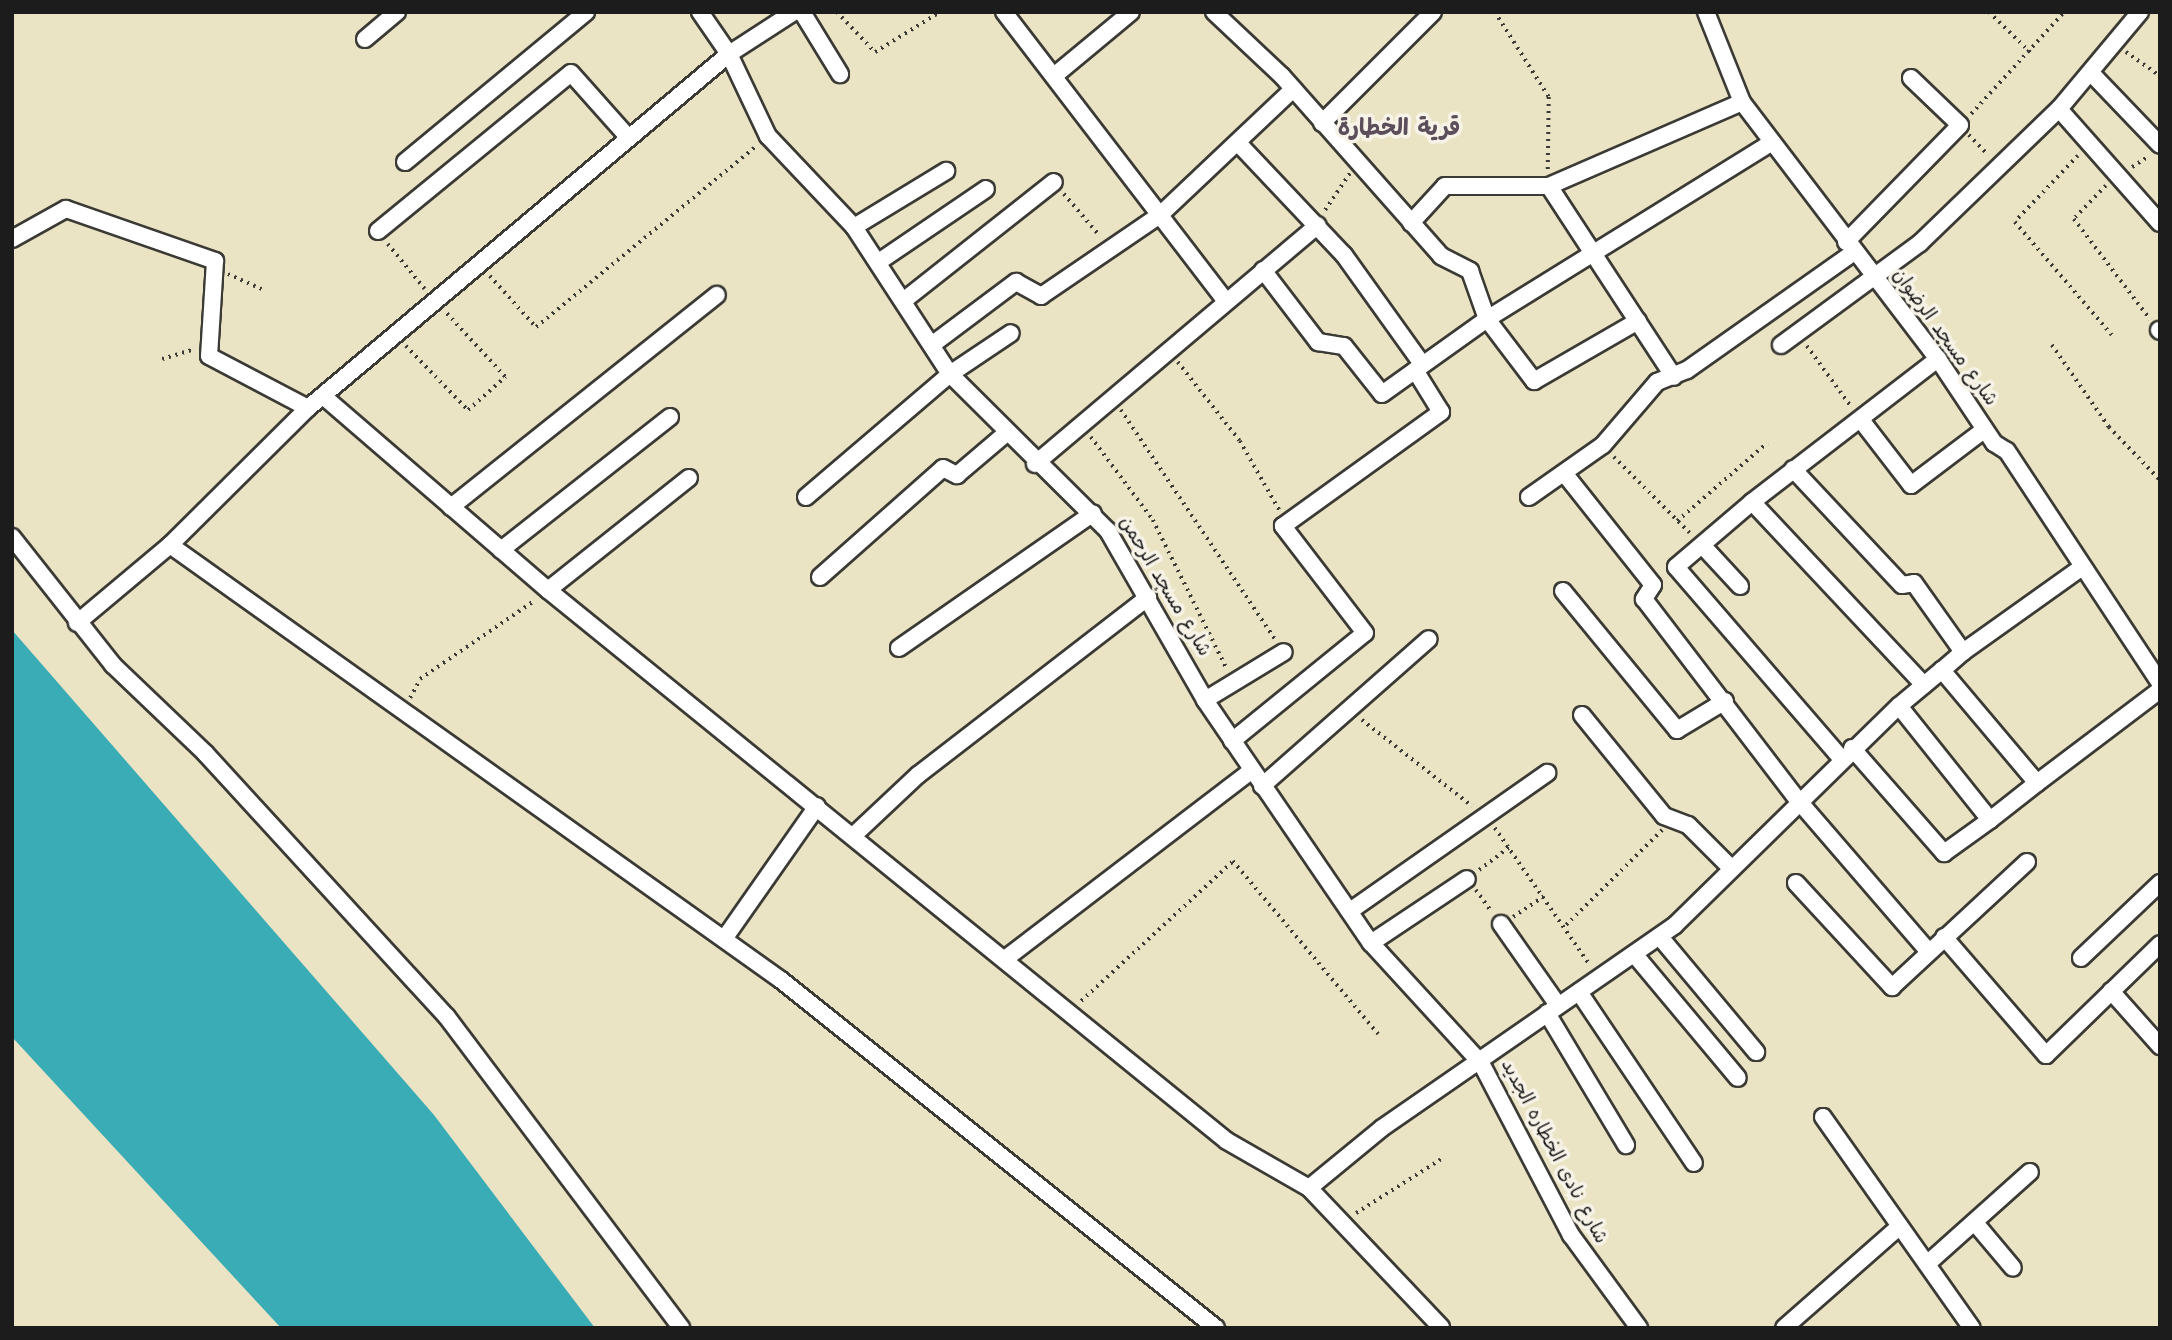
<!DOCTYPE html>
<meta charset="utf-8">
<style>
body{margin:0}
#map{position:relative;width:2172px;height:1340px;overflow:hidden;background:#ebe4c4;font-family:Kalam,"Playpen Sans Arabic",sans-serif}
div>[style]{position:absolute}
[style*='--x']{left:calc(var(--x)*1px);top:calc(var(--y)*1px);width:calc(var(--w)*1px);rotate:calc(var(--a)*1deg)}
.water>*{inset:0;background:#3aacb5}
.path>*{height:3.5px;margin-top:-1.75px;transform-origin:0;background:repeating-linear-gradient(90deg,#3b3a35 0 2px,transparent 0 7px)}
.roads{filter:drop-shadow(2px 0 #3b3a35) drop-shadow(-2px 0 #3b3a35) drop-shadow(0 2px #3b3a35) drop-shadow(0 -2px #3b3a35)}
.street>*{height:16px;margin:-8px;padding:0 8px;transform-origin:8px;border-radius:8px;background:#fff}
span{translate:-50% -50%;white-space:nowrap;text-align:center;line-height:1.15;-webkit-text-stroke:7px #f7f3e8;paint-order:stroke}
.street-label{font-size:19px;color:#1c1c1c}
.quarter-label{font-size:23px;color:#5c4e5b;font-weight:700}
.frame{position:absolute;inset:0;border:14px solid #1c1c1c;pointer-events:none}
</style>
<div id="map">
<div class="water">
<div style="clip-path:polygon(12px 630px,434px 1115px,595px 1328px,281px 1328px,12px 1037px)"></div>
</div>
<div class="path">
<div style="--x:837;--y:12;--w:55;--a:46.5"></div>
<div style="--x:875;--y:52;--w:76;--a:-31.6"></div>
<div style="--x:1495;--y:12;--w:101;--a:57.6"></div>
<div style="--x:1549;--y:97;--w:73;--a:90.8"></div>
<div style="--x:1989;--y:12;--w:59;--a:44.3"></div>
<div style="--x:2126;--y:52;--w:42;--a:35.2"></div>
<div style="--x:1971;--y:114;--w:138;--a:-47.6"></div>
<div style="--x:1969;--y:135;--w:28;--a:46"></div>
<div style="--x:2078;--y:156;--w:91;--a:133.7"></div>
<div style="--x:2015;--y:222;--w:149;--a:49.4"></div>
<div style="--x:2132;--y:167;--w:20;--a:-33"></div>
<div style="--x:2106;--y:186;--w:46;--a:134.1"></div>
<div style="--x:2074;--y:219;--w:126;--a:52.8"></div>
<div style="--x:1064;--y:194;--w:55;--a:49.4"></div>
<div style="--x:1325;--y:210;--w:45;--a:-56"></div>
<div style="--x:388;--y:244;--w:58;--a:50.6"></div>
<div style="--x:228;--y:274;--w:37;--a:24"></div>
<div style="--x:490;--y:276;--w:69;--a:48"></div>
<div style="--x:536;--y:327;--w:285;--a:-39.4"></div>
<div style="--x:2052;--y:345;--w:100;--a:55.2"></div>
<div style="--x:2109;--y:427;--w:74;--a:46.1"></div>
<div style="--x:406;--y:346;--w:89;--a:45.9"></div>
<div style="--x:468;--y:410;--w:50;--a:-41.7"></div>
<div style="--x:505;--y:377;--w:87;--a:-132.7"></div>
<div style="--x:1807;--y:346;--w:73;--a:53.9"></div>
<div style="--x:162;--y:359;--w:34;--a:-17"></div>
<div style="--x:1178;--y:362;--w:100;--a:51.9"></div>
<div style="--x:1240;--y:441;--w:81;--a:60.3"></div>
<div style="--x:1121;--y:410;--w:276;--a:56.1"></div>
<div style="--x:1091;--y:437;--w:104;--a:53.2"></div>
<div style="--x:1153;--y:520;--w:164;--a:63.6"></div>
<div style="--x:1614;--y:457;--w:107;--a:45"></div>
<div style="--x:1677;--y:521;--w:119;--a:-40.9"></div>
<div style="--x:410;--y:698;--w:21;--a:-62"></div>
<div style="--x:420;--y:679;--w:138;--a:-34.4"></div>
<div style="--x:1362;--y:720;--w:140;--a:38"></div>
<div style="--x:1495;--y:828;--w:167;--a:55.3"></div>
<div style="--x:1479;--y:870;--w:40;--a:-37"></div>
<div style="--x:1476;--y:890;--w:27;--a:54"></div>
<div style="--x:1513;--y:917;--w:40;--a:-34"></div>
<div style="--x:1566;--y:925;--w:135;--a:-44.7"></div>
<div style="--x:1081;--y:1001;--w:207;--a:-42.6"></div>
<div style="--x:1233;--y:861;--w:226;--a:50"></div>
<div style="--x:1356;--y:1213;--w:103;--a:-32.3"></div>
</div>
<div class="roads">
<div class="street">
<div style="--x:700;--y:12;--w:51;--a:55.4"></div>
<div style="--x:729;--y:54;--w:91;--a:64.6"></div>
<div style="--x:768;--y:136;--w:125;--a:46.6"></div>
<div style="--x:854;--y:227;--w:176;--a:56.9"></div>
<div style="--x:950;--y:374;--w:223;--a:44.8"></div>
<div style="--x:1108;--y:531;--w:195;--a:60.1"></div>
<div style="--x:1205;--y:700;--w:294;--a:55.7"></div>
<div style="--x:1371;--y:943;--w:163;--a:47.5"></div>
<div style="--x:1481;--y:1063;--w:194;--a:62.4"></div>
<div style="--x:1571;--y:1235;--w:115;--a:53.8"></div>
<div style="--x:802;--y:12;--w:73;--a:58.5"></div>
<div style="--x:1004;--y:12;--w:364;--a:52.5"></div>
<div style="--x:1214;--y:12;--w:93;--a:43.3"></div>
<div style="--x:1282;--y:76;--w:240;--a:48.5"></div>
<div style="--x:1441;--y:256;--w:33;--a:27"></div>
<div style="--x:1470;--y:271;--w:51;--a:70.5"></div>
<div style="--x:1487;--y:319;--w:78;--a:52.8"></div>
<div style="--x:1534;--y:381;--w:120;--a:-30"></div>
<div style="--x:1706;--y:12;--w:97;--a:68.2"></div>
<div style="--x:1742;--y:102;--w:323;--a:52.7"></div>
<div style="--x:1938;--y:359;--w:101;--a:56.3"></div>
<div style="--x:1994;--y:443;--w:15;--a:32"></div>
<div style="--x:2007;--y:451;--w:278;--a:56.6"></div>
<div style="--x:365;--y:39;--w:42;--a:-40.2"></div>
<div style="--x:2092;--y:74;--w:98;--a:46.2"></div>
<div style="--x:1054;--y:76;--w:100;--a:-39.7"></div>
<div style="--x:2059;--y:109;--w:152;--a:48.5"></div>
<div style="--x:1322;--y:123;--w:157;--a:-45"></div>
<div style="--x:1239;--y:144;--w:153;--a:46.6"></div>
<div style="--x:1344;--y:255;--w:134;--a:54.4"></div>
<div style="--x:405;--y:162;--w:235;--a:-39.6"></div>
<div style="--x:1549;--y:186;--w:228;--a:56.8"></div>
<div style="--x:1411;--y:223;--w:50;--a:-47.4"></div>
<div style="--x:1445;--y:186;--w:104;--a:0"></div>
<div style="--x:1549;--y:186;--w:210;--a:-23.5"></div>
<div style="--x:854;--y:227;--w:108;--a:-31.3"></div>
<div style="--x:378;--y:231;--w:249;--a:-39.3"></div>
<div style="--x:571;--y:73;--w:87;--a:48.3"></div>
<div style="--x:12;--y:239;--w:62;--a:-29.1"></div>
<div style="--x:66;--y:209;--w:158;--a:19.2"></div>
<div style="--x:215;--y:261;--w:95;--a:93.6"></div>
<div style="--x:209;--y:356;--w:112;--a:27.7"></div>
<div style="--x:1846;--y:242;--w:163;--a:-45.7"></div>
<div style="--x:1960;--y:125;--w:68;--a:-136.2"></div>
<div style="--x:880;--y:261;--w:128;--a:-34.2"></div>
<div style="--x:1263;--y:270;--w:91;--a:52.6"></div>
<div style="--x:1318;--y:342;--w:26;--a:9"></div>
<div style="--x:1344;--y:346;--w:61;--a:51.6"></div>
<div style="--x:1382;--y:394;--w:129;--a:-35.5"></div>
<div style="--x:1487;--y:319;--w:335;--a:-31.8"></div>
<div style="--x:907;--y:298;--w:187;--a:-38.3"></div>
<div style="--x:2159;--y:330;--w:1;--a:45"></div>
<div style="--x:933;--y:344;--w:104;--a:-36.8"></div>
<div style="--x:1016;--y:282;--w:29;--a:29"></div>
<div style="--x:1041;--y:296;--w:145;--a:-34.3"></div>
<div style="--x:1161;--y:214;--w:182;--a:-43.4"></div>
<div style="--x:1781;--y:345;--w:172;--a:-36.3"></div>
<div style="--x:1920;--y:243;--w:193;--a:-44"></div>
<div style="--x:2059;--y:109;--w:126;--a:-50.1"></div>
<div style="--x:323;--y:396;--w:297;--a:40.8"></div>
<div style="--x:548;--y:590;--w:874;--a:39.06"></div>
<div style="--x:1227;--y:1141;--w:95;--a:29.8"></div>
<div style="--x:1309;--y:1188;--w:192;--a:46.5"></div>
<div style="--x:1861;--y:420;--w:82;--a:52.4"></div>
<div style="--x:1911;--y:485;--w:91;--a:-37"></div>
<div style="--x:1035;--y:464;--w:370;--a:-40.2"></div>
<div style="--x:1793;--y:469;--w:159;--a:46.8"></div>
<div style="--x:1902;--y:585;--w:12;--a:-9"></div>
<div style="--x:1914;--y:583;--w:85;--a:54.6"></div>
<div style="--x:1963;--y:652;--w:28;--a:139"></div>
<div style="--x:1942;--y:670;--w:56;--a:140.1"></div>
<div style="--x:1899;--y:706;--w:146;--a:51.4"></div>
<div style="--x:1990;--y:820;--w:60;--a:-38.2"></div>
<div style="--x:2037;--y:783;--w:148;--a:-130.1"></div>
<div style="--x:1564;--y:473;--w:143;--a:51.5"></div>
<div style="--x:1653;--y:585;--w:17;--a:123"></div>
<div style="--x:1644;--y:599;--w:252;--a:52.6"></div>
<div style="--x:1797;--y:799;--w:202;--a:49.2"></div>
<div style="--x:806;--y:497;--w:189;--a:-40.5"></div>
<div style="--x:950;--y:374;--w:73;--a:-33.9"></div>
<div style="--x:1529;--y:497;--w:90;--a:-35.1"></div>
<div style="--x:1603;--y:445;--w:83;--a:-49.4"></div>
<div style="--x:1657;--y:382;--w:32;--a:-22"></div>
<div style="--x:1687;--y:370;--w:204;--a:-35.2"></div>
<div style="--x:1752;--y:502;--w:100;--a:139.5"></div>
<div style="--x:1676;--y:567;--w:252;--a:49.2"></div>
<div style="--x:451;--y:507;--w:340;--a:-38.6"></div>
<div style="--x:12;--y:537;--w:163;--a:51.7"></div>
<div style="--x:113;--y:665;--w:127;--a:43.7"></div>
<div style="--x:205;--y:753;--w:358;--a:47.5"></div>
<div style="--x:447;--y:1017;--w:389;--a:53"></div>
<div style="--x:170;--y:545;--w:750;--a:35.45"></div>
<div style="--x:781;--y:980;--w:557;--a:38.66"></div>
<div style="--x:1702;--y:545;--w:56;--a:47.2"></div>
<div style="--x:501;--y:550;--w:215;--a:-38.2"></div>
<div style="--x:820;--y:577;--w:164;--a:-41.5"></div>
<div style="--x:943;--y:468;--w:16;--a:27"></div>
<div style="--x:957;--y:475;--w:62;--a:-40.4"></div>
<div style="--x:548;--y:590;--w:180;--a:-38.5"></div>
<div style="--x:1563;--y:591;--w:180;--a:50.6"></div>
<div style="--x:1677;--y:730;--w:56;--a:-31.1"></div>
<div style="--x:77;--y:623;--w:121;--a:-40"></div>
<div style="--x:170;--y:545;--w:194;--a:-44.8"></div>
<div style="--x:308;--y:408;--w:550;--a:-40.06"></div>
<div style="--x:729;--y:54;--w:77;--a:-32.9"></div>
<div style="--x:899;--y:648;--w:236;--a:-34.8"></div>
<div style="--x:1963;--y:652;--w:146;--a:-35.5"></div>
<div style="--x:1924;--y:685;--w:251;--a:-133.2"></div>
<div style="--x:1752;--y:502;--w:235;--a:-37.6"></div>
<div style="--x:1205;--y:700;--w:92;--a:-31.3"></div>
<div style="--x:1582;--y:715;--w:130;--a:50.9"></div>
<div style="--x:1664;--y:816;--w:26;--a:21"></div>
<div style="--x:1688;--y:825;--w:58;--a:45"></div>
<div style="--x:1232;--y:741;--w:171;--a:-39.1"></div>
<div style="--x:1365;--y:633;--w:135;--a:-127.5"></div>
<div style="--x:1283;--y:526;--w:195;--a:-35.8"></div>
<div style="--x:1441;--y:412;--w:49;--a:-121.8"></div>
<div style="--x:1852;--y:748;--w:140;--a:48.8"></div>
<div style="--x:1944;--y:853;--w:57;--a:-35.7"></div>
<div style="--x:2037;--y:783;--w:154;--a:-37.1"></div>
<div style="--x:1262;--y:786;--w:222;--a:-41.4"></div>
<div style="--x:854;--y:835;--w:88;--a:-43.2"></div>
<div style="--x:918;--y:775;--w:291;--a:-37.7"></div>
<div style="--x:1796;--y:883;--w:142;--a:47.3"></div>
<div style="--x:1892;--y:987;--w:184;--a:-42.8"></div>
<div style="--x:1350;--y:911;--w:241;--a:-35"></div>
<div style="--x:1501;--y:924;--w:99;--a:54.9"></div>
<div style="--x:1660;--y:937;--w:150;--a:50.1"></div>
<div style="--x:1944;--y:937;--w:156;--a:49.2"></div>
<div style="--x:2046;--y:1055;--w:159;--a:-44.2"></div>
<div style="--x:724;--y:939;--w:162;--a:-55"></div>
<div style="--x:1371;--y:943;--w:115;--a:-33.7"></div>
<div style="--x:1635;--y:955;--w:160;--a:50.1"></div>
<div style="--x:2081;--y:958;--w:109;--a:-43.5"></div>
<div style="--x:1005;--y:959;--w:311;--a:-37.4"></div>
<div style="--x:2111;--y:991;--w:74;--a:48.3"></div>
<div style="--x:1579;--y:992;--w:206;--a:56.1"></div>
<div style="--x:1547;--y:1013;--w:154;--a:59.1"></div>
<div style="--x:1823;--y:1117;--w:258;--a:54.8"></div>
<div style="--x:1309;--y:1188;--w:94;--a:-39.4"></div>
<div style="--x:1382;--y:1128;--w:356;--a:-34.7"></div>
<div style="--x:1675;--y:925;--w:313;--a:-44.4"></div>
<div style="--x:1976;--y:1224;--w:57;--a:49.9"></div>
<div style="--x:1927;--y:1264;--w:138;--a:-41.8"></div>
<div style="--x:1784;--y:1328;--w:154;--a:-41.3"></div>
</div>
</div>
<div class="street-label">
<span style="left:1944px;top:338px;rotate:54deg">شارع مسجد الرضوان</span>
<span style="left:1164px;top:587px;rotate:59deg">شارع مسجد الرحمن</span>
<span style="left:1553px;top:1152px;rotate:62deg">شارع نادى الخطاره الجديد</span>
</div>
<div class="quarter-label">
<span style="left:1399px;top:129px">قرية الخطارة</span>
</div>
<div class="frame"></div>
</div>
